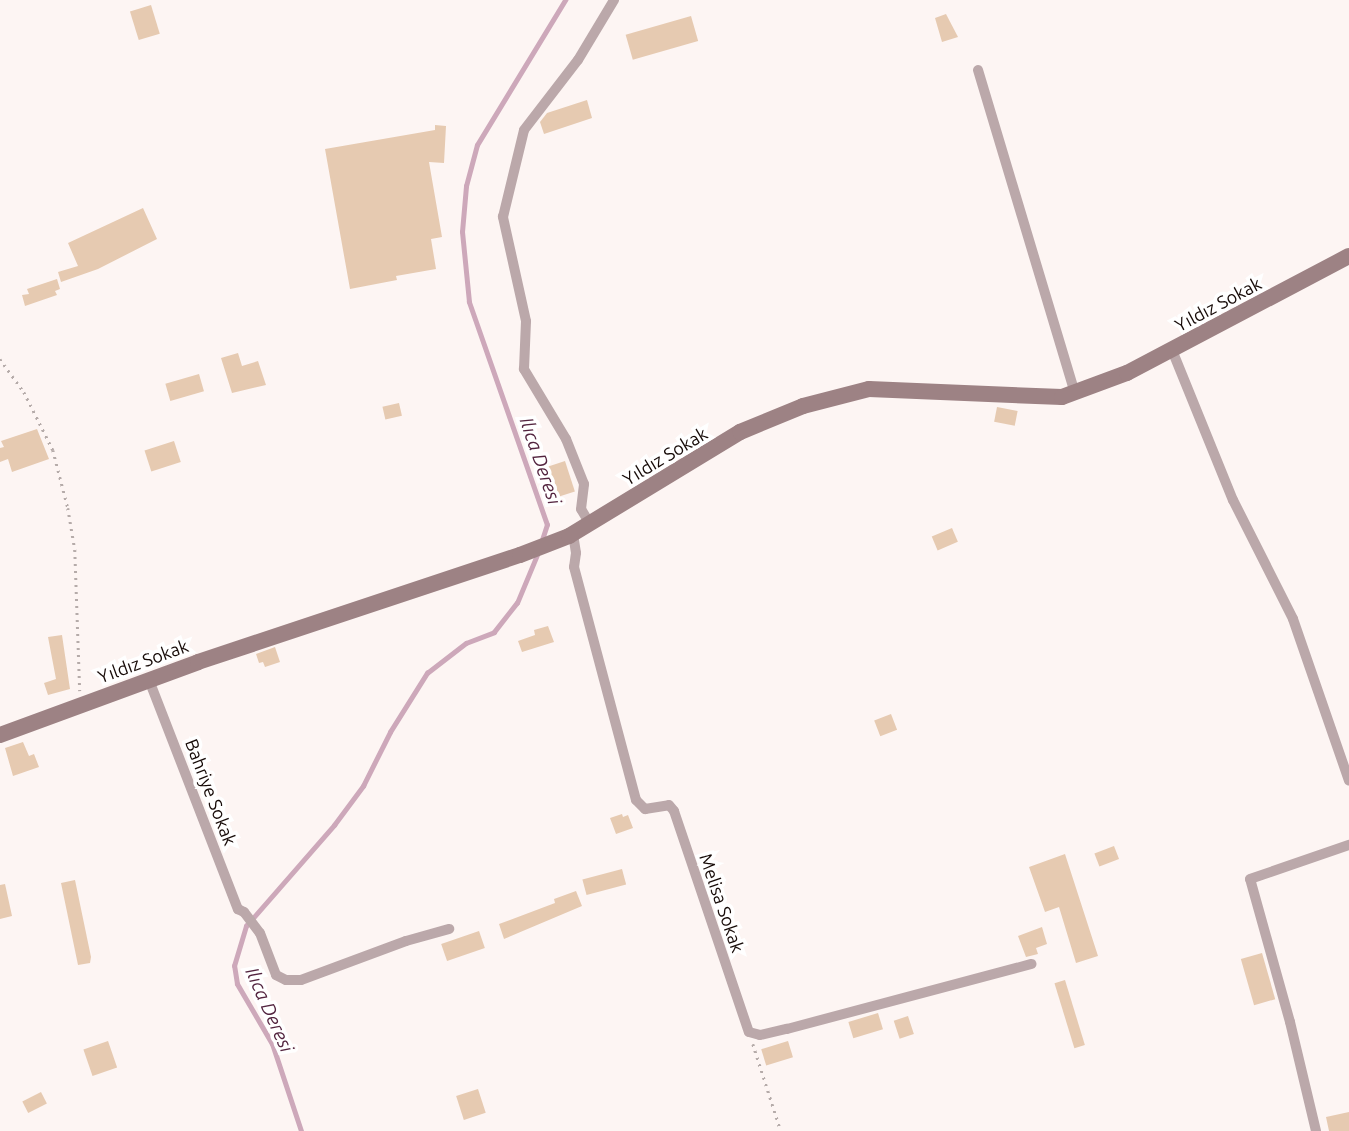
<!DOCTYPE html>
<meta charset="utf-8">
<style>
body{margin:0}
#map{position:relative;width:1349px;height:1131px;overflow:hidden;background:#fdf5f3;font-family:Ubuntu,sans-serif}
div>[style]{position:absolute}
[style*='--x']{left:calc(var(--x)*1px);top:calc(var(--y)*1px);width:calc(var(--w)*1px);rotate:calc(var(--a)*1deg)}
.stream>*{height:4.5px;margin:-2.25px;padding:0 2.25px;transform-origin:2.25px;border-radius:2.25px;background:#cda8ba}
.building>*{inset:0;background:#e6cab1;transform-origin:0 0}
.path>*{height:2.5px;margin-top:-1.25px;transform-origin:0;background:repeating-linear-gradient(90deg,#b5aba9 0 2px,transparent 0 7px)}
.street>*{height:10px;margin:-5px;padding:0 5px;transform-origin:5px;border-radius:5px;background:#bba8aa}
.secondary>*{height:16px;margin:-8px;padding:0 8px;transform-origin:8px;border-radius:8px;background:#9d8284}
span{translate:-50% -50%;white-space:nowrap;text-align:center;line-height:1.15;-webkit-text-stroke:7px #fff;paint-order:stroke}
.street-label{font-size:18px;color:#150906}
.water-label{font-size:19px;color:#53243f;font-style:italic}
</style>
<div id="map">
<div class="stream">
<div style="--x:541;--y:543;--w:19;--a:-72"></div>
<div style="--x:547;--y:525;--w:236;--a:-109.3"></div>
<div style="--x:469;--y:302;--w:70;--a:-95.7"></div>
<div style="--x:462;--y:232;--w:46;--a:-85"></div>
<div style="--x:466;--y:186;--w:42;--a:-75"></div>
<div style="--x:477;--y:145;--w:170;--a:-58.7"></div>
<div style="--x:301;--y:1131;--w:92;--a:-108.4"></div>
<div style="--x:272;--y:1044;--w:69;--a:-120.3"></div>
<div style="--x:237;--y:984;--w:18;--a:-99"></div>
<div style="--x:234;--y:966;--w:42;--a:-73.3"></div>
<div style="--x:246;--y:926;--w:134;--a:-48.9"></div>
<div style="--x:334;--y:825;--w:49;--a:-53.4"></div>
<div style="--x:363;--y:786;--w:60;--a:-63.4"></div>
<div style="--x:390;--y:732;--w:70;--a:-57.9"></div>
<div style="--x:427;--y:673;--w:49;--a:-37.6"></div>
<div style="--x:466;--y:643;--w:30;--a:-21"></div>
<div style="--x:494;--y:632;--w:37;--a:-52"></div>
<div style="--x:517;--y:603;--w:52;--a:-67.4"></div>
</div>
<div class="building">
<div style="left:151px;top:5px;width:30px;height:22px;rotate:73deg"></div>
<div style="clip-path:polygon(946px 14px,958px 37px,942px 42px,935px 18px)"></div>
<div style="left:691px;top:16px;width:26px;height:68px;rotate:74deg"></div>
<div style="clip-path:polygon(587px 100px,592px 118px,544px 134px,540px 122px,547px 113px)"></div>
<div style="clip-path:polygon(435px 125px,446px 126px,444px 163px,429px 162px,442px 237px,431px 239px,436px 269px,396px 276px,397px 280px,350px 289px,325px 149px,435px 130px)"></div>
<div style="clip-path:polygon(143px 208px,157px 239px,98px 269px,61px 282px,58px 272px,78px 266px,68px 243px)"></div>
<div style="clip-path:polygon(57px 279px,60px 289px,55px 291px,57px 295px,25px 306px,22px 295px,29px 294px,27px 289px)"></div>
<div style="clip-path:polygon(238px 353px,242px 366px,258px 361px,266px 385px,232px 393px,221px 358px)"></div>
<div style="left:199px;top:374px;width:18px;height:35px;rotate:74deg"></div>
<div style="left:399px;top:403px;width:13px;height:17px;rotate:77deg"></div>
<div style="left:997px;top:407px;width:21px;height:15px;rotate:11deg"></div>
<div style="clip-path:polygon(37px 429px,49px 459px,12px 472px,8px 459px,0 462px,0 448px,4px 447px,1px 441px)"></div>
<div style="left:174px;top:441px;width:22px;height:31px;rotate:72deg"></div>
<div style="left:565px;top:461px;width:32px;height:28px;rotate:72deg"></div>
<div style="left:952px;top:528px;width:15px;height:22px;rotate:67deg"></div>
<div style="clip-path:polygon(548px 626px,554px 642px,522px 652px,518px 641px,535px 635px,534px 630px)"></div>
<div style="clip-path:polygon(62px 635px,70px 689px,48px 695px,44px 683px,56px 679px,48px 637px)"></div>
<div style="clip-path:polygon(275px 647px,280px 662px,265px 667px,263px 662px,259px 663px,256px 654px)"></div>
<div style="left:891px;top:714px;width:17px;height:18px;rotate:69deg"></div>
<div style="clip-path:polygon(23px 742px,29px 756px,34px 754px,39px 767px,13px 776px,5px 748px)"></div>
<div style="clip-path:polygon(622px 814px,623px 817px,628px 815px,633px 828px,616px 834px,610px 818px)"></div>
<div style="left:1114px;top:846px;width:14px;height:21px;rotate:69deg"></div>
<div style="clip-path:polygon(1065px 854px,1098px 956px,1076px 963px,1059px 907px,1045px 912px,1029px 867px)"></div>
<div style="left:622px;top:869px;width:16px;height:41px;rotate:75deg"></div>
<div style="clip-path:polygon(75px 880px,91px 957px,90px 963px,78px 965px,61px 883px)"></div>
<div style="clip-path:polygon(5px 884px,12px 916px,0 919px,0 885px)"></div>
<div style="clip-path:polygon(576px 891px,582px 906px,504px 939px,499px 924px,555px 903px,554px 899px)"></div>
<div style="clip-path:polygon(1042px 927px,1047px 944px,1036px 948px,1038px 954px,1026px 957px,1018px 936px)"></div>
<div style="left:479px;top:931px;width:18px;height:40px;rotate:71deg"></div>
<div style="left:1262px;top:953px;width:48px;height:22px;rotate:74deg"></div>
<div style="left:1065px;top:980px;width:68px;height:11px;rotate:73deg"></div>
<div style="left:878px;top:1013px;width:17px;height:31px;rotate:73deg"></div>
<div style="left:908px;top:1016px;width:19px;height:15px;rotate:72deg"></div>
<div style="left:108px;top:1041px;width:28px;height:26px;rotate:71deg"></div>
<div style="left:788px;top:1041px;width:17px;height:28px;rotate:73deg"></div>
<div style="left:478px;top:1089px;width:25px;height:23px;rotate:72deg"></div>
<div style="left:41px;top:1092px;width:13px;height:21px;rotate:63deg"></div>
<div style="clip-path:polygon(1349px 1112px,1349px 1131px,1329px 1131px,1326px 1117px)"></div>
</div>
<div class="path">
<div style="--x:0;--y:359;--w:41;--a:54"></div>
<div style="--x:24;--y:392;--w:65;--a:63.4"></div>
<div style="--x:53;--y:450;--w:60;--a:75.5"></div>
<div style="--x:68;--y:508;--w:43;--a:80.5"></div>
<div style="--x:75;--y:550;--w:141;--a:88"></div>
<div style="--x:753;--y:1044;--w:91;--a:72.2"></div>
</div>
<div class="street">
<div style="--x:978;--y:70;--w:337;--a:73.3"></div>
<div style="--x:1172;--y:350;--w:162;--a:67.9"></div>
<div style="--x:1233;--y:500;--w:133;--a:63.2"></div>
<div style="--x:1293;--y:619;--w:171;--a:70.9"></div>
<div style="--x:590;--y:524;--w:17;--a:-121"></div>
<div style="--x:581;--y:509;--w:25;--a:-83"></div>
<div style="--x:584;--y:484;--w:48;--a:-111.8"></div>
<div style="--x:566;--y:439;--w:82;--a:-121"></div>
<div style="--x:524;--y:369;--w:48;--a:-87.6"></div>
<div style="--x:526;--y:321;--w:107;--a:-102.5"></div>
<div style="--x:503;--y:217;--w:89;--a:-76.4"></div>
<div style="--x:524;--y:130;--w:88;--a:-52.4"></div>
<div style="--x:578;--y:60;--w:70;--a:-59"></div>
<div style="--x:573;--y:534;--w:19;--a:81"></div>
<div style="--x:576;--y:553;--w:14;--a:98"></div>
<div style="--x:574;--y:567;--w:241;--a:75.1"></div>
<div style="--x:636;--y:800;--w:13;--a:45"></div>
<div style="--x:645;--y:809;--w:24;--a:-9"></div>
<div style="--x:669;--y:805;--w:8;--a:50"></div>
<div style="--x:674;--y:811;--w:233;--a:71.3"></div>
<div style="--x:749;--y:1032;--w:11;--a:15"></div>
<div style="--x:760;--y:1035;--w:28;--a:-13"></div>
<div style="--x:787;--y:1029;--w:253;--a:-14.9"></div>
<div style="--x:149;--y:680;--w:246;--a:68.8"></div>
<div style="--x:238;--y:909;--w:7;--a:27"></div>
<div style="--x:244;--y:912;--w:26;--a:53"></div>
<div style="--x:260;--y:933;--w:45;--a:69.1"></div>
<div style="--x:276;--y:975;--w:11;--a:27"></div>
<div style="--x:286;--y:980;--w:15;--a:0"></div>
<div style="--x:301;--y:980;--w:112;--a:-20.4"></div>
<div style="--x:406;--y:941;--w:45;--a:-15.6"></div>
<div style="--x:1316;--y:1131;--w:112;--a:-103.4"></div>
<div style="--x:1290;--y:1022;--w:148;--a:-105.6"></div>
<div style="--x:1250;--y:879;--w:105;--a:-19"></div>
</div>
<div class="secondary">
<div style="--x:0;--y:735;--w:211;--a:-20.2"></div>
<div style="--x:198;--y:662;--w:339;--a:-18.4"></div>
<div style="--x:520;--y:555;--w:53;--a:-21.2"></div>
<div style="--x:569;--y:536;--w:200;--a:-31.3"></div>
<div style="--x:740;--y:432;--w:68;--a:-22.4"></div>
<div style="--x:803;--y:406;--w:68;--a:-14.4"></div>
<div style="--x:869;--y:389;--w:193;--a:2.4"></div>
<div style="--x:1062;--y:397;--w:69;--a:-20.3"></div>
<div style="--x:1127;--y:373;--w:251;--a:-27.8"></div>
</div>
<div class="street-label">
<span style="left:1218px;top:304px;rotate:-28deg">Yıldız Sokak</span>
<span style="left:665px;top:456px;rotate:-31deg">Yıldız Sokak</span>
<span style="left:143px;top:661px;rotate:-20deg">Yıldız Sokak</span>
<span style="left:211px;top:792px;rotate:69deg">Bahriye Sokak</span>
<span style="left:722px;top:903px;rotate:71deg">Melisa Sokak</span>
</div>
<div class="water-label">
<span style="left:540px;top:461px;rotate:71deg">Ilıca Deresi</span>
<span style="left:269px;top:1010px;rotate:66deg">Ilıca Deresi</span>
</div>
</div>
